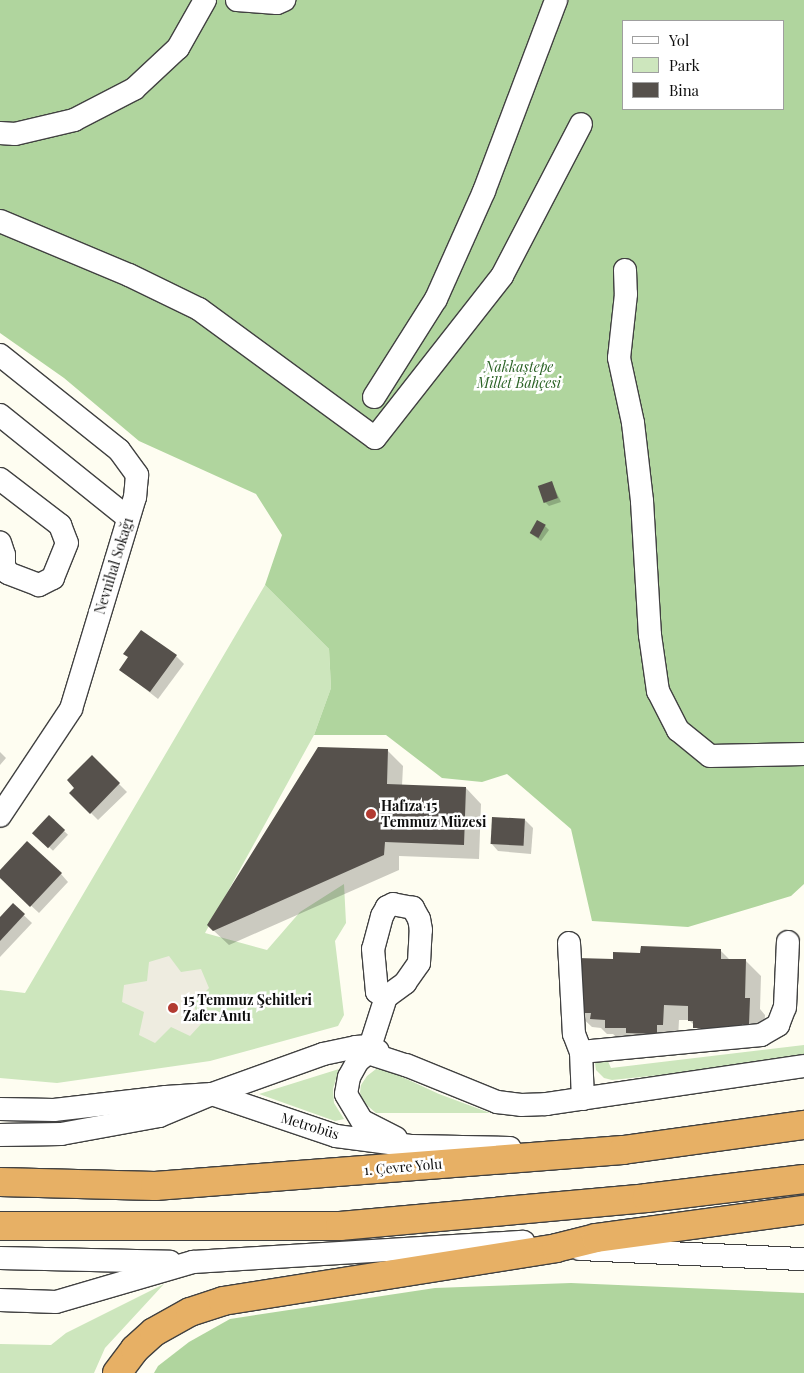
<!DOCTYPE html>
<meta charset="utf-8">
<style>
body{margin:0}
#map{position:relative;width:804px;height:1373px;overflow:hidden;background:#fefdf1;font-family:"Playfair Display",serif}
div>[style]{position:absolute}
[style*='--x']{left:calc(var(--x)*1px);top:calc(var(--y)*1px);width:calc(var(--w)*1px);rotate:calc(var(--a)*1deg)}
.green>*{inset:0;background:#cde6bd}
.forest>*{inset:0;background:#b0d59e}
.plaza>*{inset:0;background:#eeece0}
.shadow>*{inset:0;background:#0003;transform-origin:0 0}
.building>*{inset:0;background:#56514c;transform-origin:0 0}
.roads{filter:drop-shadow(1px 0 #414141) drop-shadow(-1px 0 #414141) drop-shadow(0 1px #414141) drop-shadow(0 -1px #414141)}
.minor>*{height:22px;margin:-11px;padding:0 11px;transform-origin:11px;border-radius:11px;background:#fff}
.highway>*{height:28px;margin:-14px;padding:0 14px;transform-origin:14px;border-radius:14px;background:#e7b065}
.dots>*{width:14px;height:14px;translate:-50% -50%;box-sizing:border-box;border:2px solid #fff;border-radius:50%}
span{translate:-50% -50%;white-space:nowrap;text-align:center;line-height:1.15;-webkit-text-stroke:5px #fff;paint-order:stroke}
.park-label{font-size:14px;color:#296124;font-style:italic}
.street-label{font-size:14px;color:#0e0e0e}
.poi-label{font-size:14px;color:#0e0e0e;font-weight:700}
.left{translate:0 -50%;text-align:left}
.legend{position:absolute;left:622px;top:20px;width:162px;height:90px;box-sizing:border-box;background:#fff;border:1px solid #9f9f9f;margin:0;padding:6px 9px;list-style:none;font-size:15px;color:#0e0e0e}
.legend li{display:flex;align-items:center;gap:10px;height:25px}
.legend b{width:25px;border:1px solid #9f9f9f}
</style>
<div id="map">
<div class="green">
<div style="clip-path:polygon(265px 585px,329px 649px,331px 688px,314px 735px,205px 933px,267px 950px,300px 912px,344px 884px,346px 923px,335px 941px,344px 1015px,338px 1026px,210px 1061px,57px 1083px,0 1078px,0 990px,25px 993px)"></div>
<div style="clip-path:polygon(804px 1045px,804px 1060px,612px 1080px,604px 1078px,596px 1070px,594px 1056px,606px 1057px,611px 1068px)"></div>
<div style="clip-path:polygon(339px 1069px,333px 1089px,334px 1103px,344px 1119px,335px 1121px,259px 1094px)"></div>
<div style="clip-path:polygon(376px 1069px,387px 1070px,439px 1094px,490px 1113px,376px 1113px,362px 1101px,360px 1092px,361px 1085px,367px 1076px)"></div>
<div style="clip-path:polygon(164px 1284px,105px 1348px,94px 1373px,0 1373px,0 1344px,51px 1345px,66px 1333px)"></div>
</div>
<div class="forest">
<div style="clip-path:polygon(evenodd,0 0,804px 0,804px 884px,791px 896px,688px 927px,592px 921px,571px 829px,507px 774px,482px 782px,442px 778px,386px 735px,314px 735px,331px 688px,329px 649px,265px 585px,282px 535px,256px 494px,139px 441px,64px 378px,0 333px,0 0,623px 21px,783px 21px,783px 109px,623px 109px,623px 21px)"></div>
<div style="clip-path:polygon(571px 1283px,804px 1293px,804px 1373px,154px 1373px,158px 1366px,189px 1342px,230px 1319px,435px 1288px)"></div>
</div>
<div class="plaza">
<div style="clip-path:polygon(169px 956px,181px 972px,201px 969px,209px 988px,193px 1004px,202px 1023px,190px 1036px,171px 1027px,155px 1043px,139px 1035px,144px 1012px,122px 1002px,124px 985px,147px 981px,149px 962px)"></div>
</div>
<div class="shadow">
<div style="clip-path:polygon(552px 483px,561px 502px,549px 506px,545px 502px)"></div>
<div style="clip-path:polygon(545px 526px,549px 530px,541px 541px,530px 533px)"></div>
<div style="clip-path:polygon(176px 656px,184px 664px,158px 699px,121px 670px)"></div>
<div style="clip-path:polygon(388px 751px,403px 766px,402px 786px,466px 788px,481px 804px,479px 859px,399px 856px,399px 870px,229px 945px,213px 930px)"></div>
<div style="clip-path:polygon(0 752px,6px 758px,0 765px)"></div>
<div style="clip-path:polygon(92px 757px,127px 792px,98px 820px,71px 793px,76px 788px)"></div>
<div style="left:49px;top:817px;width:26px;height:22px;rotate:43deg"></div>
<div style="clip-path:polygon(525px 820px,533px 828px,531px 854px,498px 851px,491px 843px)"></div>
<div style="clip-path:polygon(0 872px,61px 874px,68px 882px,39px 913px,0 877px)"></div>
<div style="clip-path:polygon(13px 905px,32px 923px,0 957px,0 919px)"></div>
<div style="clip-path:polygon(720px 950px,730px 960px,746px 961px,761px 976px,760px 1009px,765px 1015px,764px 1039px,739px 1043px,739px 1049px,717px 1048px,689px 1020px,679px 1020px,678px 1039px,622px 1042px,613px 1034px,607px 1034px,601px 1028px,592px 1027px,576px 1012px,614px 960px,641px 954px)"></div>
</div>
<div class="building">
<div style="left:552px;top:481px;width:18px;height:15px;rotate:71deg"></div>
<div style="left:537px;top:520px;width:10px;height:15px;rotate:29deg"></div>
<div style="clip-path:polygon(141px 630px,177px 655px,150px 692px,119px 670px,128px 657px,123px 654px)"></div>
<div style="clip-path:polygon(318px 747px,388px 749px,387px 784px,466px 787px,464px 845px,385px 842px,384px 855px,213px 931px,207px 925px)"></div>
<div style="clip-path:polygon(92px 755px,120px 783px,90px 814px,69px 793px,74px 788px,67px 780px)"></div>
<div style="left:49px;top:815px;width:22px;height:25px;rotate:43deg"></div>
<div style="left:492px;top:817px;width:33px;height:27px;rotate:3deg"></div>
<div style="clip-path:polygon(27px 841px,62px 873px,30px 907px,0 878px,0 870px)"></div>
<div style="clip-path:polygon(13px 903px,25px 914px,0 941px,0 917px)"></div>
<div style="clip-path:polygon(641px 946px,721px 949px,721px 959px,746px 959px,745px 998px,750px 998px,749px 1025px,742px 1024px,741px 1029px,700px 1033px,701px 1028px,693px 1028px,693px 1021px,688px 1021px,688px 1006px,664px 1005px,663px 1025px,657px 1025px,657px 1034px,626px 1033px,626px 1028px,605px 1028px,605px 1020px,590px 1019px,591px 1013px,575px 1013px,577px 958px,613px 959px,613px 952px,640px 953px)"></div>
</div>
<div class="roads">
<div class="minor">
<div style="--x:237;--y:0;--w:40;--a:4.3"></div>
<div style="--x:277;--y:3;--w:8;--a:-23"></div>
<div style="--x:0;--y:133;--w:15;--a:4"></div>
<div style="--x:15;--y:134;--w:61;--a:-13.3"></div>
<div style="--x:74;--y:120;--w:68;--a:-27.3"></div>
<div style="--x:134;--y:89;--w:60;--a:-43"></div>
<div style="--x:178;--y:48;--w:55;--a:-60.6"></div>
<div style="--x:0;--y:221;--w:140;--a:22.7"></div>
<div style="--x:129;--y:275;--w:78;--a:25.9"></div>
<div style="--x:199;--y:309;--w:218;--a:36.2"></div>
<div style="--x:375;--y:438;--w:206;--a:-51.9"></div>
<div style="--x:502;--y:276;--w:171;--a:-62.5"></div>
<div style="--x:625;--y:270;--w:24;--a:88"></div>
<div style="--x:626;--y:294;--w:64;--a:96.2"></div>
<div style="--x:619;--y:358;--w:66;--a:77.8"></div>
<div style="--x:633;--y:423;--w:79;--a:83.4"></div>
<div style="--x:642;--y:501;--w:134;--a:86.6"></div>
<div style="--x:650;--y:635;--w:57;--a:81.9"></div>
<div style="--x:658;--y:691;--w:44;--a:62.9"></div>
<div style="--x:678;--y:730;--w:41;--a:39.1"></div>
<div style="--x:710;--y:756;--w:94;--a:-1.2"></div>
<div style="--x:0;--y:355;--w:152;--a:38.6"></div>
<div style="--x:119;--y:450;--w:31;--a:54"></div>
<div style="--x:137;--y:475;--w:22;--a:95"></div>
<div style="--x:135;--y:497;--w:221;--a:106.8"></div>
<div style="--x:71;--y:709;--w:128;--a:123.6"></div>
<div style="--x:374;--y:397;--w:116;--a:-57.7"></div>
<div style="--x:436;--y:299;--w:118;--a:-66"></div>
<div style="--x:484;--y:191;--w:204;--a:-69.3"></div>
<div style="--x:0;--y:415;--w:164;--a:38.8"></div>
<div style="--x:0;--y:479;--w:76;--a:37.5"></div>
<div style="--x:60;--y:525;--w:19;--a:69"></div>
<div style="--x:67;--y:543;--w:38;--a:112"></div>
<div style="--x:53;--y:578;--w:16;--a:153"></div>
<div style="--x:39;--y:585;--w:33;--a:-159"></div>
<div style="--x:8;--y:573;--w:8;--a:-120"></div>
<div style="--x:4;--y:566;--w:11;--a:-90"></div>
<div style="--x:4;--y:555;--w:13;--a:-108"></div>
<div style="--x:569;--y:943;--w:91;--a:86.9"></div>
<div style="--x:574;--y:1034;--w:19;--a:69"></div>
<div style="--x:581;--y:1052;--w:47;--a:87.6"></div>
<div style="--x:581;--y:1052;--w:181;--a:-5.4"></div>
<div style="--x:761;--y:1035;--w:20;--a:-30"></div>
<div style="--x:778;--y:1025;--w:19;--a:-69"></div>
<div style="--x:785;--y:1007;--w:65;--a:-87.4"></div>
<div style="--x:368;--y:1053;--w:59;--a:-72.2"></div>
<div style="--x:386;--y:997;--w:24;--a:-36"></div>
<div style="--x:405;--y:983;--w:24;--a:-55"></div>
<div style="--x:419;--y:963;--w:33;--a:-87"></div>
<div style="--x:421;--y:930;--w:11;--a:-100"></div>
<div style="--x:419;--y:919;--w:13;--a:-119"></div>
<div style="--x:413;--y:908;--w:20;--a:-169"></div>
<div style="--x:393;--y:904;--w:7;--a:153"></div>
<div style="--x:387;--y:907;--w:10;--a:119"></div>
<div style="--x:382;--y:916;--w:34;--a:105"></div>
<div style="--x:373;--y:949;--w:43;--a:84.7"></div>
<div style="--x:377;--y:992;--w:10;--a:29"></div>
<div style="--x:0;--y:1109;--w:54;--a:1.1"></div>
<div style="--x:54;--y:1110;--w:113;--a:-6.6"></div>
<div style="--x:166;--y:1097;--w:46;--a:-3.7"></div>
<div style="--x:212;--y:1094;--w:131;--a:18.7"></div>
<div style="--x:336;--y:1136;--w:77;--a:7.5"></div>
<div style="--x:412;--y:1146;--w:98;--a:1.2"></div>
<div style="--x:0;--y:1135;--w:61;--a:-0.9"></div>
<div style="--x:61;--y:1134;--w:100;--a:-10.4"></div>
<div style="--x:159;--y:1116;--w:57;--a:-22.5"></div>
<div style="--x:212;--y:1094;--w:118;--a:-19.8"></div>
<div style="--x:323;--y:1054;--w:34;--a:-12"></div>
<div style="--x:356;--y:1047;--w:13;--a:-4"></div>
<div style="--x:369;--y:1046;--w:10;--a:29"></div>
<div style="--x:396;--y:1138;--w:38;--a:-153"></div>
<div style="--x:362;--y:1121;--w:31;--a:-121"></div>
<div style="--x:346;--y:1094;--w:17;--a:-80"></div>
<div style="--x:349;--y:1077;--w:18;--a:-61"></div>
<div style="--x:358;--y:1061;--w:13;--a:-39"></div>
<div style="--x:368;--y:1053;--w:40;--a:18"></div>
<div style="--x:406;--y:1065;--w:98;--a:22.1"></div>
<div style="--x:497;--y:1102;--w:24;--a:7"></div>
<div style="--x:521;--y:1105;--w:25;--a:-2"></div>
<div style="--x:546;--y:1104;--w:261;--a:-8.4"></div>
<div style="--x:580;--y:1249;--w:224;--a:2.6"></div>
<div style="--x:0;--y:1258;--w:170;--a:1.3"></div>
<div style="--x:0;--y:1300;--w:56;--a:2"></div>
<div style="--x:56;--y:1302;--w:143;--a:-16.3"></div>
<div style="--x:193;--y:1262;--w:331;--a:-3.5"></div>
</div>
<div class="highway">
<div style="--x:0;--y:1182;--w:155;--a:1.5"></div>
<div style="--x:155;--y:1186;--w:469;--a:-4.4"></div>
<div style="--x:623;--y:1150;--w:183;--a:-7.9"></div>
<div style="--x:0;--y:1226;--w:340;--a:0"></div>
<div style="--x:340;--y:1226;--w:308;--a:-5.2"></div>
<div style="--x:647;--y:1198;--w:158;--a:-6.9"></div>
<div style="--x:117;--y:1373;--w:30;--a:-53"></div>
<div style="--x:135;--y:1349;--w:25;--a:-42"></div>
<div style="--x:154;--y:1332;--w:41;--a:-29.1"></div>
<div style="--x:190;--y:1312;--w:35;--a:-18"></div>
<div style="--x:223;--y:1301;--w:337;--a:-9"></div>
<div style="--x:556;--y:1248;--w:41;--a:-14"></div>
<div style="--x:596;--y:1238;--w:210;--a:-7.7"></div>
</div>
</div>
<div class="dots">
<div style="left:371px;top:814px;background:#b23b32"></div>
<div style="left:173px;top:1008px;background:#b23b32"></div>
</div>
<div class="park-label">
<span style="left:519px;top:375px">Nakkaştepe<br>Millet Bahçesi</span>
</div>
<div class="street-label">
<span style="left:114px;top:566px;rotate:-73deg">Nevnihal Sokağı</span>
<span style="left:310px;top:1126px;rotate:17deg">Metrobüs</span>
<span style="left:403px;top:1167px;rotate:-5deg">1. Çevre Yolu</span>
</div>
<div class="poi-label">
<span class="left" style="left:381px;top:814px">Hafıza 15<br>Temmuz Müzesi</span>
<span class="left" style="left:183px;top:1008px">15 Temmuz Şehitleri<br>Zafer Anıtı</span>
</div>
<ul class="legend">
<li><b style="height:6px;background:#fff"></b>Yol</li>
<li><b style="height:14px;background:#cde6bd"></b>Park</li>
<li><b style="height:14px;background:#56514c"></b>Bina</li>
</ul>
</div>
